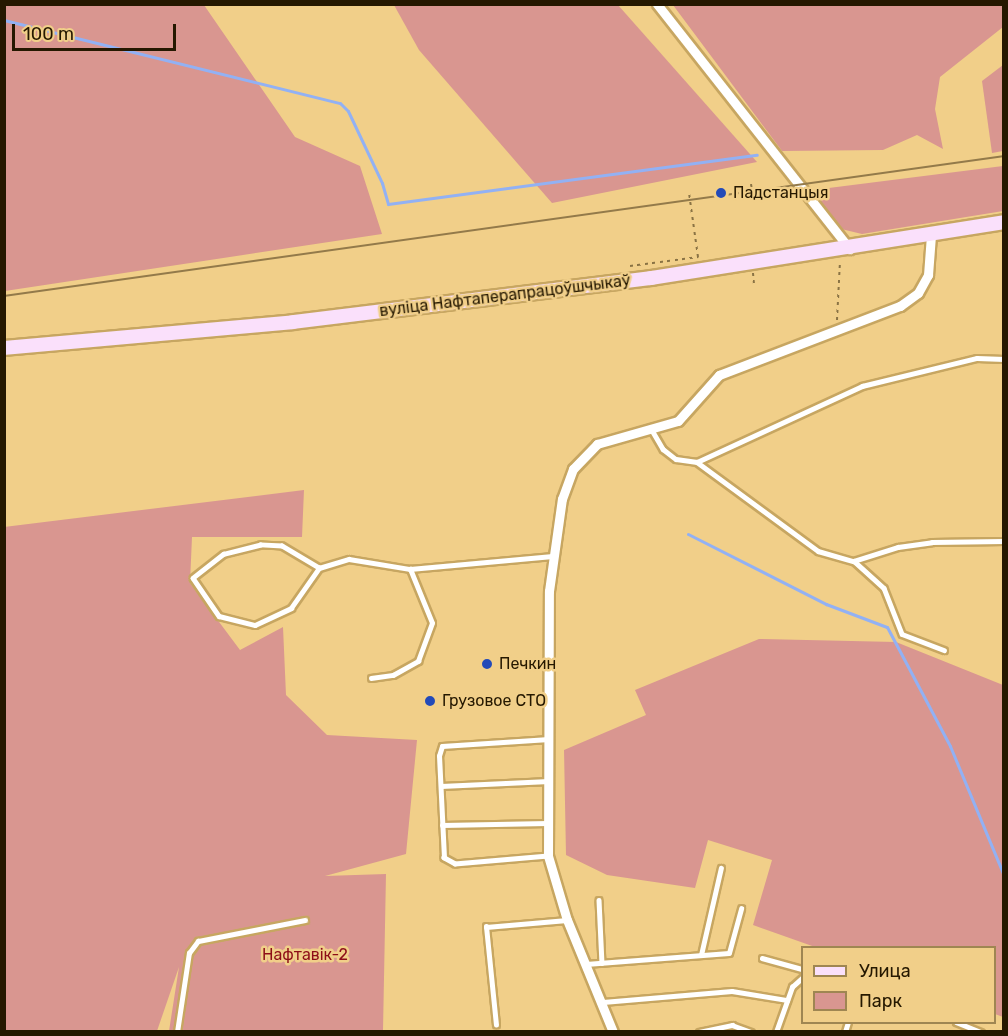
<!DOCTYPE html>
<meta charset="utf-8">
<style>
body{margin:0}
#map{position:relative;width:1008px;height:1036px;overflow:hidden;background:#f1cf89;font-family:Rubik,sans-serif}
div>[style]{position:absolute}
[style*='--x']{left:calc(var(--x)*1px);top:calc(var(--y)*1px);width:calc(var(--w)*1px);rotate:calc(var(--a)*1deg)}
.green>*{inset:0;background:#d99690}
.stream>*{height:3px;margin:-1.5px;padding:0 1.5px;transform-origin:1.5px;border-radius:1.5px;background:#92b1f4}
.path>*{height:2px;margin-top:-1px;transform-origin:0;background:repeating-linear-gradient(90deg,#8a7344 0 3px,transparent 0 7.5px)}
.roads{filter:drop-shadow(2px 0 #c7a661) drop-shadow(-2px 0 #c7a661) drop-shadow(0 2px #c7a661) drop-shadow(0 -2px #c7a661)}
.lane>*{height:4.5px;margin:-2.25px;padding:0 2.25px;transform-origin:2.25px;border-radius:2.25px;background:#fff}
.street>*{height:9px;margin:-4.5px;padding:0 4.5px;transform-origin:4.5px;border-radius:4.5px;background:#fff}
.secondary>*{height:14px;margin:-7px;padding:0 7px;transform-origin:7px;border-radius:7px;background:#fae0fb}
.tram>*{height:1.5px;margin:-0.75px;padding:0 0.75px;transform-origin:0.75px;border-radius:0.75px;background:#937a4a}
.dots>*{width:16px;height:16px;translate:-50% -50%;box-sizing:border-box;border:3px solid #f1cf89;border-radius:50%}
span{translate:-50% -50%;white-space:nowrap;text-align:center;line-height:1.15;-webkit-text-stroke:5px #f1cf89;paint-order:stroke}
.poi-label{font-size:16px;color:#251800}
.left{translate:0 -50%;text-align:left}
.street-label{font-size:16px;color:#251800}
.park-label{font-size:16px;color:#8d0e18}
.frame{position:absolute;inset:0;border:6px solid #251800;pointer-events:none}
.legend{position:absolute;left:801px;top:946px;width:195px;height:78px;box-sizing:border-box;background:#f1cf89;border:2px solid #9f8652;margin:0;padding:8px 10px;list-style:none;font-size:18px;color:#251800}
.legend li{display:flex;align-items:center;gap:12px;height:30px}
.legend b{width:30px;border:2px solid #9f8652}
.scale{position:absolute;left:12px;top:24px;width:164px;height:27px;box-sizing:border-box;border:3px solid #251800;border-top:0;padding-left:8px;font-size:18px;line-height:21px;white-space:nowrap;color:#251800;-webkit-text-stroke:4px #f1cf89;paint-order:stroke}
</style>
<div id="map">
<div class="green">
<div style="clip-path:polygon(4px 5px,204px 5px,295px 137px,360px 166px,382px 234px,5px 291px)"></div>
<div style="clip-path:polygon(394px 5px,618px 5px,757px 162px,552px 203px,419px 50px)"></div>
<div style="clip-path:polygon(673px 5px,1003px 5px,1003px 27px,940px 77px,935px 109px,943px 149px,917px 135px,883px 150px,782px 151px)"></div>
<div style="clip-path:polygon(1003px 65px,1003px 151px,992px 153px,982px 81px)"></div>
<div style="clip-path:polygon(1003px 166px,1003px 211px,862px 234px,837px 228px,805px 191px)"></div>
<div style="clip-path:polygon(304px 490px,302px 537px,192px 537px,190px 583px,240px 650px,283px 627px,286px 695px,327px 735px,417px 740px,406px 854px,325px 876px,386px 874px,383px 1031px,169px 1031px,179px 967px,157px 1031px,5px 1031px,4px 527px)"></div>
<div style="clip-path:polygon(759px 639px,896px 642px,1003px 685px,1003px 1017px,995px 1014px,994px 948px,815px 947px,753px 925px,772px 860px,708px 840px,695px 888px,607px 875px,566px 855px,564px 750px,646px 715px,635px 690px)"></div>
</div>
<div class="stream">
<div style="--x:4;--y:20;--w:346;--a:13.9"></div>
<div style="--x:340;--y:103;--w:11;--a:45"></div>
<div style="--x:348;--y:111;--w:80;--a:64.7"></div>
<div style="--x:382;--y:183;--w:22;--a:74"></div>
<div style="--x:388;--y:204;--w:372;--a:-7.6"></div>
<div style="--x:688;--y:534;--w:155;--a:26.9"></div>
<div style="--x:826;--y:604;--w:65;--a:20.7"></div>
<div style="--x:887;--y:627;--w:135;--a:62.1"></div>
<div style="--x:950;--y:746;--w:141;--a:67.4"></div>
</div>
<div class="path">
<div style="--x:751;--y:184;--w:15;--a:82"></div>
<div style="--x:753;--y:199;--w:40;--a:-8.5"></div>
<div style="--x:630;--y:266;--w:69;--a:-7.5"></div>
<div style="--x:698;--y:257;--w:65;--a:-98"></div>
<div style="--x:753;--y:273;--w:12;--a:85"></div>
<div style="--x:837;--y:320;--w:60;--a:-87.1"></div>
</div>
<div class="roads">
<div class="lane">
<div style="--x:652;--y:430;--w:22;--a:60"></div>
<div style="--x:663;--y:449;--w:16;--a:38"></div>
<div style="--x:676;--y:459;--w:21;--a:8"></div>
<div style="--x:697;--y:462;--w:182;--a:-24.7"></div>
<div style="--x:862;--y:386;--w:118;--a:-13.7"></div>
<div style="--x:977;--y:358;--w:27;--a:2"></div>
<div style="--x:697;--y:462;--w:150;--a:36.3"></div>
<div style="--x:818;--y:551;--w:37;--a:16"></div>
<div style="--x:854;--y:561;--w:46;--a:-17.7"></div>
<div style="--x:898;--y:547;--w:34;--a:-8"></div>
<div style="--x:932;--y:542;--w:72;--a:-0.8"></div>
<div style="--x:854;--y:561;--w:40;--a:42"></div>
<div style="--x:884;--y:588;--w:49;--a:68.6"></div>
<div style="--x:902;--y:634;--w:45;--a:20.9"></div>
<div style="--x:319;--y:568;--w:43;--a:-149.3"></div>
<div style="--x:282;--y:546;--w:21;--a:-177"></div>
<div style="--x:261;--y:545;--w:38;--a:166"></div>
<div style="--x:224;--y:554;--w:39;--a:142"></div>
<div style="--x:193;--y:578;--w:46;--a:55.6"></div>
<div style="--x:219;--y:616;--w:37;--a:14"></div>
<div style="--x:255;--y:625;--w:40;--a:-25"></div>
<div style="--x:291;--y:608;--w:49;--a:-55"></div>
<div style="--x:319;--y:568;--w:31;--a:-17"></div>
<div style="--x:349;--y:559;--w:62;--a:9.3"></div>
<div style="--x:410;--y:569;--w:143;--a:-5.2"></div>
<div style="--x:371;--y:678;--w:22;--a:-8"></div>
<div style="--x:393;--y:675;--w:29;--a:-29"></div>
<div style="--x:418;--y:661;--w:40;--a:-69.8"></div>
<div style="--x:432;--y:623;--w:58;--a:-112.2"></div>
<div style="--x:441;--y:786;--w:108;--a:-2.7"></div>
<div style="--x:442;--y:825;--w:106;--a:-1.1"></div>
<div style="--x:548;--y:856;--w:93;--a:175.1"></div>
<div style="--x:455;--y:864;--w:13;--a:-151"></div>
<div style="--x:444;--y:858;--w:102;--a:-92.8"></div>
<div style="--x:439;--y:756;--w:10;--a:-73"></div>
<div style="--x:442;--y:746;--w:107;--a:-3.7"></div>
<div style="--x:599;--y:900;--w:63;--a:87.3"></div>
<div style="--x:701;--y:955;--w:89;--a:-77.1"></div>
<div style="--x:762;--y:958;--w:41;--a:15.4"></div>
<div style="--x:586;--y:964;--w:143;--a:-4.4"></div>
<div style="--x:729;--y:953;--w:46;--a:-74.7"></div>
<div style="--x:603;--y:1002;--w:129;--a:-4.9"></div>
<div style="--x:732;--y:991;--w:56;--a:9.3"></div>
<div style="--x:956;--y:1022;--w:27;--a:22"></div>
<div style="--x:496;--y:1025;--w:99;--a:-95.8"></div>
<div style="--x:486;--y:927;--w:81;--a:-4.9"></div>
<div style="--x:177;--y:1032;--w:80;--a:-81.4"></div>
<div style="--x:189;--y:953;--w:15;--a:-53"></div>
<div style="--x:198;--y:941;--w:109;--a:-11.1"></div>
<div style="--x:699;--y:1032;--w:34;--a:-12"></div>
<div style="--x:732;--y:1025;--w:20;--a:20"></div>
<div style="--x:776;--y:1032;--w:48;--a:-70.4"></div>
<div style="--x:792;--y:987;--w:13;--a:-42"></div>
<div style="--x:845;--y:1032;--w:10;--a:-73"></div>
</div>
<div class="street">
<div style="--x:657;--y:4;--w:312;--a:51.8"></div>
<div style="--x:613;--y:1032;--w:121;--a:-112.3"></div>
<div style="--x:567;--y:920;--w:67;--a:-106.5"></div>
<div style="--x:548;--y:856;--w:265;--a:-89.8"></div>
<div style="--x:549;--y:591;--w:93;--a:-82"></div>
<div style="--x:562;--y:499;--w:32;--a:-70"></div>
<div style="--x:573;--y:469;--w:35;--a:-46"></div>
<div style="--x:597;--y:444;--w:84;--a:-15.9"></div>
<div style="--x:678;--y:421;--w:62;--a:-48.3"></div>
<div style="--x:719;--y:375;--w:194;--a:-20.9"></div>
<div style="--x:900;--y:306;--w:22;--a:-36"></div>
<div style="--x:918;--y:293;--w:21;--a:-61"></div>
<div style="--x:928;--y:275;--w:40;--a:-85.7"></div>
</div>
<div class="secondary">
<div style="--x:4;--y:348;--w:290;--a:-5.1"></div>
<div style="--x:293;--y:322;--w:361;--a:-7"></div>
<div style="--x:651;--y:278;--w:357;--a:-9"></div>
</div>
</div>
<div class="tram">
<div style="--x:4;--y:296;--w:1010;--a:-7.97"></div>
</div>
<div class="dots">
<div style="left:721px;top:193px;background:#234ab8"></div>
<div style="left:487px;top:664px;background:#234ab8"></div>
<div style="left:430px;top:701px;background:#234ab8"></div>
</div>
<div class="poi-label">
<span class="left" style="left:733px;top:193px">Падстанцыя</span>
<span class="left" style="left:499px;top:664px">Печкин</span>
<span class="left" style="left:442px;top:701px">Грузовое СТО</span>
</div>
<div class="street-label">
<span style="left:505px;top:296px;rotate:-7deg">вуліца Нафтаперапрацоўшчыкаў</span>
</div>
<div class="park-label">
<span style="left:305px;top:955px">Нафтавік-2</span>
</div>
<div class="frame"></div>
<ul class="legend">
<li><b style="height:8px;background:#fae0fb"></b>Улица</li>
<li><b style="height:16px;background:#d99690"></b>Парк</li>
</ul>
<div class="scale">100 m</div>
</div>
